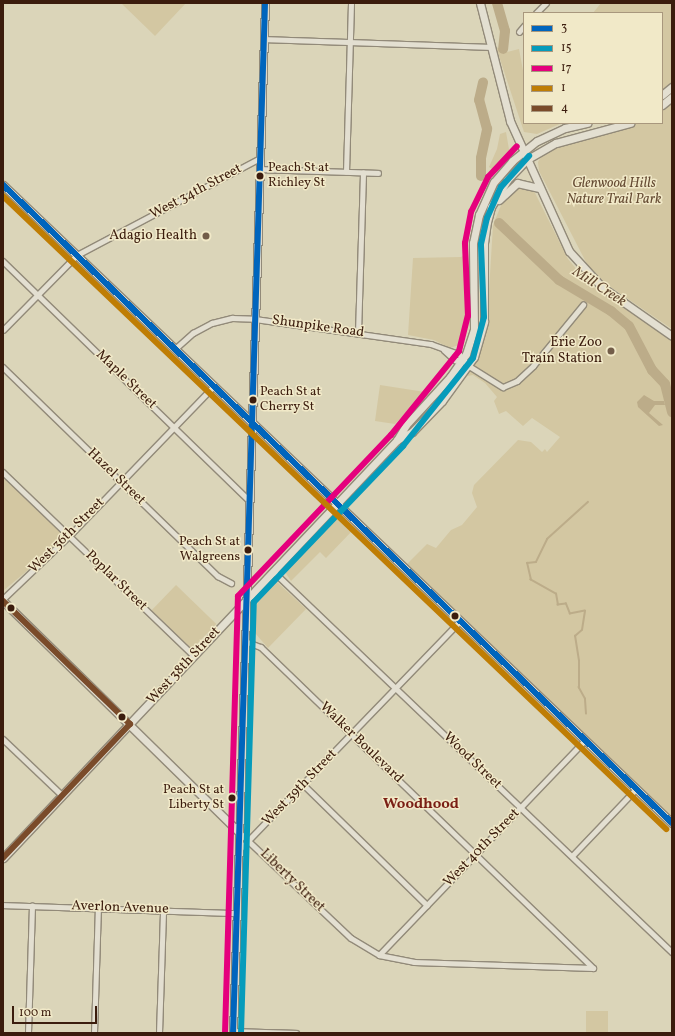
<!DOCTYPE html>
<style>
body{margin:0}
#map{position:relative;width:675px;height:1036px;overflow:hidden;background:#dbd5b9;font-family:Vollkorn,serif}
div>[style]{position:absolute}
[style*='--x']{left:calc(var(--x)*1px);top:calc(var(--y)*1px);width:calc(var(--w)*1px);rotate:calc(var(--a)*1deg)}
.green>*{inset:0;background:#d3c7a2;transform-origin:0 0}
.water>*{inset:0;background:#bcac89}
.stream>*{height:1.5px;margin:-0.75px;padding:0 0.75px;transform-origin:0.75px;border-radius:0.75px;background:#bcac89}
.river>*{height:10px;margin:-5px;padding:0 5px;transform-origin:5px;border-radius:5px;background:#bcac89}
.roads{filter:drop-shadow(1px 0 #928a79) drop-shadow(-1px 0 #928a79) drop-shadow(0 1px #928a79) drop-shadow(0 -1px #928a79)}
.street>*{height:4.5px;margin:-2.25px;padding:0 2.25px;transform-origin:2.25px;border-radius:2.25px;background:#e3dfd1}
.secondary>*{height:7px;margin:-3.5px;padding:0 3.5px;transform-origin:3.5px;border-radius:3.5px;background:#e3dfd1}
.primary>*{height:7px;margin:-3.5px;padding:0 3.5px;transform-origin:3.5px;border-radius:3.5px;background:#ded9c9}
.bus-1>*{height:6px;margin:-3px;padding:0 3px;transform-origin:3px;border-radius:3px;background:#0065bd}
.bus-2>*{height:6px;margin:-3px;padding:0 3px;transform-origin:3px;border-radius:3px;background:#069bbb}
.bus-3>*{height:6px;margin:-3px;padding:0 3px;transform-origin:3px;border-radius:3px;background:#e5007d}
.bus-4>*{height:6px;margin:-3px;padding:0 3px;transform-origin:3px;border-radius:3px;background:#bf7d04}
.bus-5>*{height:6px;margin:-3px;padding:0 3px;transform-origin:3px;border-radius:3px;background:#7a4b2a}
.dots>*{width:11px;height:11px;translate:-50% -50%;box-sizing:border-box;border:2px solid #f1e9c8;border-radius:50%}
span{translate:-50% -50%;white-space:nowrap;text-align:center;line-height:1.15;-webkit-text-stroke:3px #f1e9c8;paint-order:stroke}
.bus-label{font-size:13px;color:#3b1c0d}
.left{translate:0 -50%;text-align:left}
.right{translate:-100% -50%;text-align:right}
.park-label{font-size:14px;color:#664c34;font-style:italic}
.street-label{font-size:14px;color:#3b1c0d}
.poi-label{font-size:14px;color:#3b1c0d}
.water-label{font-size:15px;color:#634831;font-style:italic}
.neighbourhood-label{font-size:15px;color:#7a1f14;font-weight:700}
.frame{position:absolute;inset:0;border:4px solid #3b1c0d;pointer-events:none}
.legend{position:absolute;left:523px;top:12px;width:140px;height:112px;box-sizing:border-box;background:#f1e9c8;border:1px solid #a8977d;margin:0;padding:5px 7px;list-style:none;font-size:12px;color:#3b1c0d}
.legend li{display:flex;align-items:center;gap:8px;height:20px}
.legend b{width:20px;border:1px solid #a8977d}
.scale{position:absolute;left:12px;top:1006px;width:85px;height:18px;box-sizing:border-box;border:2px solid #3b1c0d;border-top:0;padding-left:5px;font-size:12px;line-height:14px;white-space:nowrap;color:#3b1c0d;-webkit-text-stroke:3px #f1e9c8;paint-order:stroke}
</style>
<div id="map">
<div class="green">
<div style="clip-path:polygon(121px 3px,186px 3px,155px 36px)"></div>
<div style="clip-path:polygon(601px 3px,672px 3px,672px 82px,662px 90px,662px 13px,593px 13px)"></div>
<div style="clip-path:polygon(496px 47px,507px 52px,519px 49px,524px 76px,524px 123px,562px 123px,537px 134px,524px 132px)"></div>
<div style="clip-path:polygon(672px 99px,672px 329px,609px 286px,588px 266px,539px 171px,538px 162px,543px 154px,564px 143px,614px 132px,636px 123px,662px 123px,662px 107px)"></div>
<div style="clip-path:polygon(506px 132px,510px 155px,497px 172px,489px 167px,497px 149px,500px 134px)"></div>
<div style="clip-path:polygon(514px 186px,534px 191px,568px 259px,589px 284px,672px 340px,672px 817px,407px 564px,427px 544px,436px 548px,451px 530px,462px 525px,477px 507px,472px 493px,474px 485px,518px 440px,531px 442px,542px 452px,545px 449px,547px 452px,560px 437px,532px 418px,523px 426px,506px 411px,499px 414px,494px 401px,497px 397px,485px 383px,473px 375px,467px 376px,487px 324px,493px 225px,502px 203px)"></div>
<div style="clip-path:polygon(467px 253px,470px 304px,462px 344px,450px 348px,434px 340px,408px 335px,413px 258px,461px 257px)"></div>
<div style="clip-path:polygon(380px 385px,425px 392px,395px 424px,375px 421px)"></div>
<div style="clip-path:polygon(3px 476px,64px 535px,47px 554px,3px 591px)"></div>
<div style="clip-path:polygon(338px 517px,354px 529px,326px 558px,320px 552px,291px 581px,285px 572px)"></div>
<div style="clip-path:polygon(277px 582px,306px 609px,268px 648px,255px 633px,255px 609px,259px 598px)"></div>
<div style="left:176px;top:585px;width:56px;height:35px;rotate:44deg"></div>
<div style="left:586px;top:1011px;width:22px;height:22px"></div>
</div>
<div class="water">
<div style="clip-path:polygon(644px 395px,654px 401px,664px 401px,665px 405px,655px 405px,649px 413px,663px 425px,659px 426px,638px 407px,637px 402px)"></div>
</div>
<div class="stream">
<div style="--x:586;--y:714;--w:15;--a:-94"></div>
<div style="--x:585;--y:699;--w:13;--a:-119"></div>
<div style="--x:579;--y:688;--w:27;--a:-90"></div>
<div style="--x:579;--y:661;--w:25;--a:-99"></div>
<div style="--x:575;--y:636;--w:9;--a:-41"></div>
<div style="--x:582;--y:630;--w:19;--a:-81"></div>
<div style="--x:585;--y:611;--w:15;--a:169"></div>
<div style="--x:570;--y:614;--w:11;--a:-112"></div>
<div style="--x:566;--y:604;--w:8;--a:173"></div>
<div style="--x:558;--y:605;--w:11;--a:-100"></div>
<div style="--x:556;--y:594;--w:29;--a:-151"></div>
<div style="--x:531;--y:580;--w:17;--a:-103"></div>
<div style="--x:527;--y:563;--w:9;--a:-6"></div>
<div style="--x:536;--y:562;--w:25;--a:-64"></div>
<div style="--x:547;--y:539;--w:55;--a:-42.1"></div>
</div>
<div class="river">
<div style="--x:497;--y:3;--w:29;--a:74"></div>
<div style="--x:505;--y:31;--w:18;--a:96"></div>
<div style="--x:481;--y:176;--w:18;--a:-90"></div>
<div style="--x:481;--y:158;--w:30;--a:-78"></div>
<div style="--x:487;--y:129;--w:30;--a:-105"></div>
<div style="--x:479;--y:100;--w:18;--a:-77"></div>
<div style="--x:499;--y:223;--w:83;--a:43.5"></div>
<div style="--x:559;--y:280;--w:61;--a:30.8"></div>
<div style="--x:611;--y:311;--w:23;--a:40"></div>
<div style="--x:629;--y:326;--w:50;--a:62.4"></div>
<div style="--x:652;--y:370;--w:19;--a:47"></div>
<div style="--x:665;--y:384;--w:29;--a:76"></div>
</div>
<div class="roads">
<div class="street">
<div style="--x:536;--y:13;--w:14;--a:-45"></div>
<div style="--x:519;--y:32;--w:8;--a:-50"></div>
<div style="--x:264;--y:39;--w:226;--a:2"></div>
<div style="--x:260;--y:169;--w:118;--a:1.9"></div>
<div style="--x:346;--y:172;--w:169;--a:-88.3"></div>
<div style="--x:3;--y:261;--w:343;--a:44.2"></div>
<div style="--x:3;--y:330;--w:105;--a:-45.4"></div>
<div style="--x:77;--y:255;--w:207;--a:-27.9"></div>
<div style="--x:358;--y:333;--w:160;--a:-88.2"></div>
<div style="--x:175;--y:349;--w:24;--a:-42"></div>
<div style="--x:193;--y:333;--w:21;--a:-28"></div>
<div style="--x:212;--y:323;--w:21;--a:-14"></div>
<div style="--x:232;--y:318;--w:23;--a:2"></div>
<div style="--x:255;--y:319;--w:178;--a:8.1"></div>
<div style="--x:431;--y:344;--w:30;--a:20"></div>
<div style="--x:459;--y:354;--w:16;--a:50"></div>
<div style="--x:469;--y:366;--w:40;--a:32"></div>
<div style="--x:503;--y:387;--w:15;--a:-23"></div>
<div style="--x:517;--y:381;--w:22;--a:-43"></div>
<div style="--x:533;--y:366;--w:79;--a:-50.7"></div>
<div style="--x:444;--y:350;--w:15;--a:42"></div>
<div style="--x:455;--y:360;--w:7;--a:0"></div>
<div style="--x:3;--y:367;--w:300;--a:44.2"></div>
<div style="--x:218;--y:576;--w:15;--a:28"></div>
<div style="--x:3;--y:472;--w:265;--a:43.9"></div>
<div style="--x:273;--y:571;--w:552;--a:43.68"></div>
<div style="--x:3;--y:599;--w:91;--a:-43.7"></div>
<div style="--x:69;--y:536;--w:209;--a:-46"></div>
<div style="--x:245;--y:641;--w:17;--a:21"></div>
<div style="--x:261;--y:647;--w:462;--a:44"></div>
<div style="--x:3;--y:739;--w:81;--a:43.5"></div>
<div style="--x:304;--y:785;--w:172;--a:44.3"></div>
<div style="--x:239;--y:832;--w:154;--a:43.4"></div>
<div style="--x:351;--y:938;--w:33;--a:31"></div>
<div style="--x:379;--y:955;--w:36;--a:11"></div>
<div style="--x:414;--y:962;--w:179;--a:1.9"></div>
<div style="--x:239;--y:850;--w:318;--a:-46"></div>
<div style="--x:572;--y:856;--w:93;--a:-46.3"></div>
<div style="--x:3;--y:905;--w:233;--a:2"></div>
<div style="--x:379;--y:955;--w:298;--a:-46.2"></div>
<div style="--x:233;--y:1031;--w:63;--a:1.8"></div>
<div style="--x:28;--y:1033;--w:127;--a:-88.2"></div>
<div style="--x:94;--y:1033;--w:125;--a:-88.2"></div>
<div style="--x:159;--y:1033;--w:123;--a:-88.1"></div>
</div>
<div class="secondary">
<div style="--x:480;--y:3;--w:122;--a:75.7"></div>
<div style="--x:510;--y:121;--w:143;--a:65.6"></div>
<div style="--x:569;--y:251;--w:49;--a:47.5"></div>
<div style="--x:602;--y:287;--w:85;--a:35"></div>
<div style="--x:662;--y:95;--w:13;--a:-39"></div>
<div style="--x:662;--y:105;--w:13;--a:-39"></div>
<div style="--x:3;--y:185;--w:924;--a:43.64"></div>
<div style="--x:499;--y:200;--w:25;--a:-43"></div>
<div style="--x:517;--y:183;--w:23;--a:13"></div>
<div style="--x:397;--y:440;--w:17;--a:-28"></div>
<div style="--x:412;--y:432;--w:43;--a:-45.9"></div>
<div style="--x:442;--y:401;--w:54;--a:-54"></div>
<div style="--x:474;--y:357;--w:37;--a:-74"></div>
<div style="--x:484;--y:321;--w:78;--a:-90"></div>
<div style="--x:484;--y:243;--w:21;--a:-82"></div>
<div style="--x:487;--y:222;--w:16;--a:-75"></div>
<div style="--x:491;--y:207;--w:31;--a:-59"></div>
<div style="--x:507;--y:180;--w:28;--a:-46"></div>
<div style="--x:526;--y:160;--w:34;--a:-30"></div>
<div style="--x:556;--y:143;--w:77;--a:-15.1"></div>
<div style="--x:3;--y:601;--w:330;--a:44.4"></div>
<div style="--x:3;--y:858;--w:574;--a:-46.69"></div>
<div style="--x:397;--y:440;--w:17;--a:-59"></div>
<div style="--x:406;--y:425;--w:65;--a:-47.5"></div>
<div style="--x:450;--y:377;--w:28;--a:-55"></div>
<div style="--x:466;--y:354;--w:26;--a:-72"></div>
<div style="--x:474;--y:329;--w:86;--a:-90.7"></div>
<div style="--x:473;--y:243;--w:29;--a:-78"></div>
<div style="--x:479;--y:215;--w:36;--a:-66"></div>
<div style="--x:494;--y:182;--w:28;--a:-49"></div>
<div style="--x:512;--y:161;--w:32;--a:-39"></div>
<div style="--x:537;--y:141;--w:31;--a:-25"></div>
<div style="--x:565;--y:128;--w:23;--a:-13"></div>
</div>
<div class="primary">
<div style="--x:233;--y:1033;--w:1030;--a:-88.22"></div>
</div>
</div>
<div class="bus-1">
<div style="--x:3;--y:185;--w:924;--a:43.64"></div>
<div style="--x:233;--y:1033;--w:1030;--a:-88.22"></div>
</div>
<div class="bus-2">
<div style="--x:241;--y:1033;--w:431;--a:-88.3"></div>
<div style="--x:254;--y:602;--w:216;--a:-46.3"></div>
<div style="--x:403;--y:446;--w:112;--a:-51.5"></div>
<div style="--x:473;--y:358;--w:42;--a:-75"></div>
<div style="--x:484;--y:317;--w:73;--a:-92.4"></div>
<div style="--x:481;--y:244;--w:27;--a:-77"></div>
<div style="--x:487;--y:218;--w:34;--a:-66"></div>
<div style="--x:501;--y:187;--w:42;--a:-47.9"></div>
</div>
<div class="bus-3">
<div style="--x:225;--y:1033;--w:437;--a:-88.3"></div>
<div style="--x:238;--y:596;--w:222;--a:-46.5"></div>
<div style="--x:391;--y:435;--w:108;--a:-51"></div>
<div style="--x:459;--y:351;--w:36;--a:-76"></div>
<div style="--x:468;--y:316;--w:73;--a:-92.4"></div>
<div style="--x:465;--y:243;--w:32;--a:-79"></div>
<div style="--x:471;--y:212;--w:39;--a:-64"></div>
<div style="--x:488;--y:177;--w:42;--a:-46.9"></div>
</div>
<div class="bus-4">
<div style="--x:3;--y:196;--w:917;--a:43.67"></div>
</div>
<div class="bus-5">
<div style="--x:3;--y:601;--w:177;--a:44.1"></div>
<div style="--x:130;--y:724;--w:185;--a:133.5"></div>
</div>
<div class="dots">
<div style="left:260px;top:176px;background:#3b1c0d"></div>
<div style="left:206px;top:236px;background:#735d49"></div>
<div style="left:611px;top:351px;background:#735d49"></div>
<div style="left:253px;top:400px;background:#3b1c0d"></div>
<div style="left:248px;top:550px;background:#3b1c0d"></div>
<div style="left:11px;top:608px;background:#3b1c0d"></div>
<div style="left:455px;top:616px;background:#3b1c0d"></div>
<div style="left:122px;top:717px;background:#3b1c0d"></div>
<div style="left:232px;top:798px;background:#3b1c0d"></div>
</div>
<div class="bus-label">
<span class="left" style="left:268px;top:176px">Peach St at<br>Richley St</span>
<span class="left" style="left:260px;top:400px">Peach St at<br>Cherry St</span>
<span class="right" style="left:240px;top:550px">Peach St at<br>Walgreens</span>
<span class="right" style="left:224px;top:798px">Peach St at<br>Liberty St</span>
</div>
<div class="park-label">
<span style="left:614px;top:192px">Glenwood Hills<br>Nature Trail Park</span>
</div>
<div class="street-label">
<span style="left:196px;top:192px;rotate:-28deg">West 34th Street</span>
<span style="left:318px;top:327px;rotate:8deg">Shunpike Road</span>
<span style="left:126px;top:380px;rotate:44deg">Maple Street</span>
<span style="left:116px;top:477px;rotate:44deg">Hazel Street</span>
<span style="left:67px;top:536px;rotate:-45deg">West 36th Street</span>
<span style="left:116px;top:581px;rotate:44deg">Poplar Street</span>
<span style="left:184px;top:666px;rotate:-47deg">West 38th Street</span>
<span style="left:361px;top:743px;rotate:44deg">Walker Boulevard</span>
<span style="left:472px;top:761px;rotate:44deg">Wood Street</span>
<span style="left:300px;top:788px;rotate:-46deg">West 39th Street</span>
<span style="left:482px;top:848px;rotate:-46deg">West 40th Street</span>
<span style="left:292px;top:881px;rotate:44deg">Liberty Street</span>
<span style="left:120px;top:908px;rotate:2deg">Averlon Avenue</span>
</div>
<div class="poi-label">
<span class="right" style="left:197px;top:236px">Adagio Health</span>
<span class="right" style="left:602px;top:351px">Erie Zoo<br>Train Station</span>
</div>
<div class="water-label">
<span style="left:599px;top:287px;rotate:33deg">Mill Creek</span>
</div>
<div class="neighbourhood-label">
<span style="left:421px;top:805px">Woodhood</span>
</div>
<div class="frame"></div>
<ul class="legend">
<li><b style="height:5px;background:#0065bd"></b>3</li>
<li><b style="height:5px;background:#069bbb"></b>15</li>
<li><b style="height:5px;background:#e5007d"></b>17</li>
<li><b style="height:5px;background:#bf7d04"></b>1</li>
<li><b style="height:5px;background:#7a4b2a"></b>4</li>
</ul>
<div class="scale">100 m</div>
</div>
